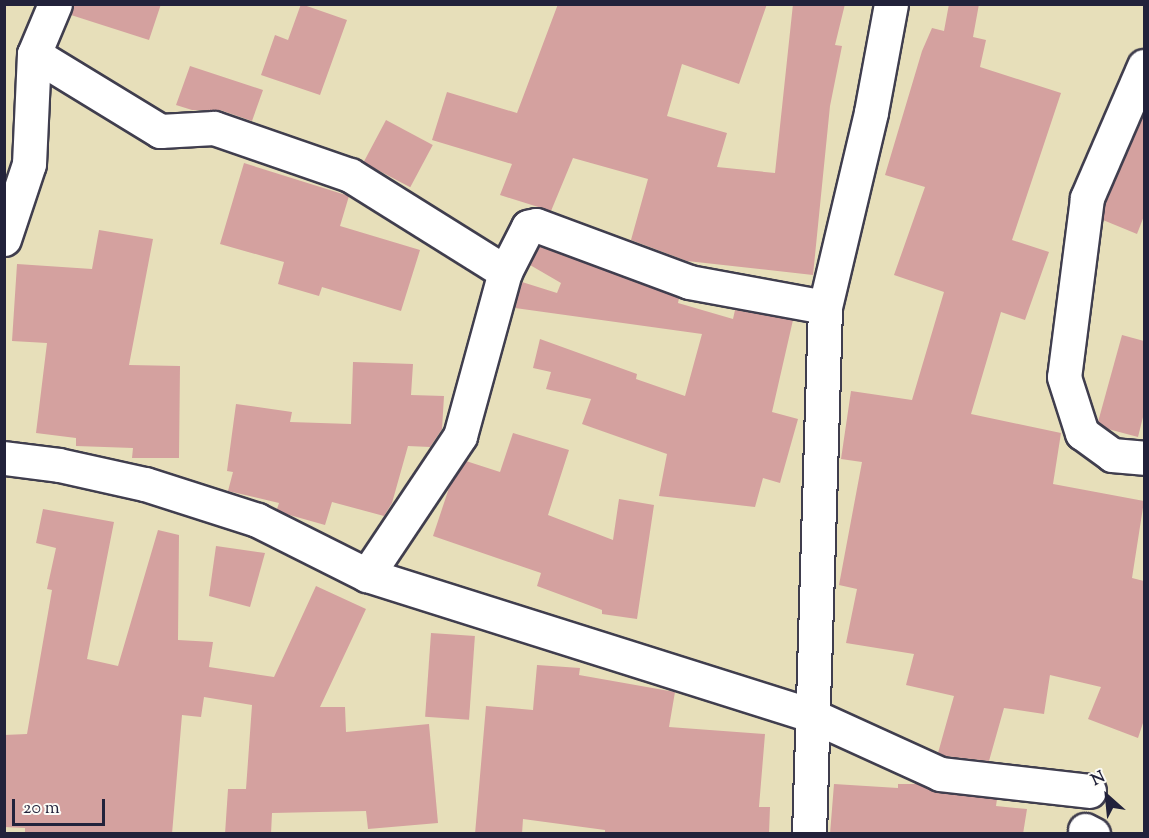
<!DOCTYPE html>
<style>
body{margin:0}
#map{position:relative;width:1149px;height:838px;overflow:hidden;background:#e7dfba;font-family:"Sorts Mill Goudy",serif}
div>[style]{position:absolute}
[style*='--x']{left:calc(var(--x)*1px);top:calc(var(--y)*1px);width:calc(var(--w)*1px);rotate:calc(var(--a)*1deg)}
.building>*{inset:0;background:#d4a19f;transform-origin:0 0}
.roads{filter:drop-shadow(2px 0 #403e4e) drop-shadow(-2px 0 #403e4e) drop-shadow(0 2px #403e4e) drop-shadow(0 -2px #403e4e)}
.minor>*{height:33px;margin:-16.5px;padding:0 16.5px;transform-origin:16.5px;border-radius:16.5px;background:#fff}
span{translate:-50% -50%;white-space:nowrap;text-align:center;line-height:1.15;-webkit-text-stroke:4.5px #fdfcf7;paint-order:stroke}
.frame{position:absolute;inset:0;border:6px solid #22223b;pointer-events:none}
.north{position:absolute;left:1077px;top:766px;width:60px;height:60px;-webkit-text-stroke:4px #fdfcf7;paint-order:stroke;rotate:333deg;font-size:16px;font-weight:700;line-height:24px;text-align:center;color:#22223b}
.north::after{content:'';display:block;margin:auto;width:21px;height:27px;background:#22223b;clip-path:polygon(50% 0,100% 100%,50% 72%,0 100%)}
.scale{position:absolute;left:12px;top:799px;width:93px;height:27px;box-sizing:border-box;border:3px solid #22223b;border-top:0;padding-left:8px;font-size:18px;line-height:21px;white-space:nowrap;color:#22223b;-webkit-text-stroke:4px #fdfcf7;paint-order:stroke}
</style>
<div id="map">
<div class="building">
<div style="clip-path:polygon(73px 4px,161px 4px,149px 40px,71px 15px)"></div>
<div style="clip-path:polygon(301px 4px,347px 20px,320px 95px,261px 75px,275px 35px,288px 40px)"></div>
<div style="clip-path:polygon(558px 4px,767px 4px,739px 84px,682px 64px,667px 116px,727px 133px,717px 167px,775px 173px,793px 4px,845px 4px,835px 45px,842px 46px,830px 106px,813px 275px,687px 261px,631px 240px,648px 179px,573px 158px,551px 211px,500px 195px,512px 164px,432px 140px,447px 92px,517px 113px)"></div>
<div style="clip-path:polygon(949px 4px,979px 4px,973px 37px,986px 40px,980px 67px,1061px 93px,1012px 240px,1049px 252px,1025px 320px,1001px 312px,971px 414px,1061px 433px,1053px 484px,1144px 501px,1132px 578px,1144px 581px,1144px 720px,1138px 738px,1088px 719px,1101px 687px,1050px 675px,1044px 714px,1004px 708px,989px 761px,945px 756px,938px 753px,954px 696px,906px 685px,914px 654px,846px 643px,857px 589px,839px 585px,862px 462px,841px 459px,851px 391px,912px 400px,944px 292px,894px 275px,925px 187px,885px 175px,922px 51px,932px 28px,944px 31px)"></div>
<div style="clip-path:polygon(190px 66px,263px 90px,252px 121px,220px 110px,192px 110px,176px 105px)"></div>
<div style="clip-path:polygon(1144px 112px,1144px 216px,1137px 234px,1103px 220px,1105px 203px)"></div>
<div style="left:386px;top:120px;width:53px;height:48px;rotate:28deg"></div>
<div style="clip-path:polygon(244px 163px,349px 196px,340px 226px,420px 250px,401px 311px,322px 287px,319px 296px,278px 284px,284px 262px,220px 244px)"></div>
<div style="clip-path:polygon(99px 230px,153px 239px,129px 365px,180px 366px,179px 458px,132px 458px,133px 448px,76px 446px,76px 438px,36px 433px,47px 343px,12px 341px,17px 264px,92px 269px)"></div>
<div style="clip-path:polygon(539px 246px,679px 298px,678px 303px,733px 319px,735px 310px,793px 320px,772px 412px,798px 419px,780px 483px,763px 478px,755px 507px,659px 496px,667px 454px,582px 424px,591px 399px,546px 389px,551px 372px,533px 368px,540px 339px,637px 374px,636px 379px,685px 396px,702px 334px,515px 308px,522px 282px,557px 293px,561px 283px,530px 265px)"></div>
<div style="clip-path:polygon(1122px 335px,1144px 341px,1144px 413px,1138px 437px,1108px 429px,1098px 422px)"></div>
<div style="clip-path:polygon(353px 362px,413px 364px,411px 395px,444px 396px,442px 429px,430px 447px,408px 446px,392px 503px,384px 516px,332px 502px,325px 525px,286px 514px,277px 509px,279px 503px,228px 491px,233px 472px,227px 471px,236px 404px,292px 412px,290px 422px,351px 424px)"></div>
<div style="clip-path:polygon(513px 433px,569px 450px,548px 515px,613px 540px,619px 499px,654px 505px,637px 619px,602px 614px,602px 610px,537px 586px,541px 573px,433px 536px,450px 485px,466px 461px,500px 472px)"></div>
<div style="clip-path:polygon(43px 509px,114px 522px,87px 659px,118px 666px,158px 530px,179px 535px,178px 640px,213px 642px,209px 667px,274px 677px,316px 586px,366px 609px,320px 707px,345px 707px,346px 732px,429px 724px,438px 823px,368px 829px,366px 811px,272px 813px,271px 834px,225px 834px,228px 789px,246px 789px,252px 705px,204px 697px,201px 717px,182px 715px,172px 834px,25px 834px,25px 828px,4px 827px,4px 735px,27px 734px,52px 590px,47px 589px,56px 548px,36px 543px)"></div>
<div style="clip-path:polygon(216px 546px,265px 553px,250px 607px,209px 596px)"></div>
<div style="left:431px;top:633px;width:44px;height:84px;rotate:4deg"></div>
<div style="clip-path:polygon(537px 665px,580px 668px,579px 675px,675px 692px,669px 727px,765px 734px,759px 807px,770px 807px,769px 834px,605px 834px,605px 830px,523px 819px,522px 834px,475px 834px,486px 706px,533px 710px)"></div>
<div style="clip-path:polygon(834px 784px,898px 788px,898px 784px,917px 784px,938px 793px,997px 799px,996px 806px,1027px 809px,1023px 834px,830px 834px)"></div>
</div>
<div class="roads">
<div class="minor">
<div style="--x:34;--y:54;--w:148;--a:31.4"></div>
<div style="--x:160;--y:131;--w:54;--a:-3.2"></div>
<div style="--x:214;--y:128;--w:144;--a:19.1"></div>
<div style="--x:350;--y:175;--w:183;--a:32"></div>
<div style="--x:1144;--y:66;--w:144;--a:113.4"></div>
<div style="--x:1087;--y:198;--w:180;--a:97.3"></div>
<div style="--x:1064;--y:377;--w:59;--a:72.2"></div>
<div style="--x:1082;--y:433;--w:37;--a:36"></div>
<div style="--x:1112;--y:455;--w:32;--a:5"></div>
<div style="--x:4;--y:239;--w:79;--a:-71.6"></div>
<div style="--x:29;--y:164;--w:110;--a:-87.4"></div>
<div style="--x:34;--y:54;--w:54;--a:-67.2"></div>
<div style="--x:4;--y:458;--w:55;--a:7.3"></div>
<div style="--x:59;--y:465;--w:88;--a:12.5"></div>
<div style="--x:145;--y:484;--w:118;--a:17.8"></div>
<div style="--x:257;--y:520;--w:123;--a:26.6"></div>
<div style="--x:367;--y:575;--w:468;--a:17.5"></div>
<div style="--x:813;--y:716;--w:140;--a:24.5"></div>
<div style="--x:940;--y:774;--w:150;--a:6.5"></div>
<div style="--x:367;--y:575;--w:167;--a:-56.2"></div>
<div style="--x:460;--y:436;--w:170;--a:-74.7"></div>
<div style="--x:505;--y:272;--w:51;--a:-62.9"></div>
<div style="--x:528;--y:227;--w:8;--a:-14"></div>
<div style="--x:536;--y:225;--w:163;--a:20.4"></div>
<div style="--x:689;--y:282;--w:138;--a:10.4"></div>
<div style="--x:1085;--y:830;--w:9;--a:27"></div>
<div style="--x:809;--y:834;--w:527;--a:-88.26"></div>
<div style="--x:825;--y:307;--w:200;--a:-76.7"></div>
<div style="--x:871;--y:112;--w:110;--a:-79.5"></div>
</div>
</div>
<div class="frame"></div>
<div class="north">N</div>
<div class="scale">20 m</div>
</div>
